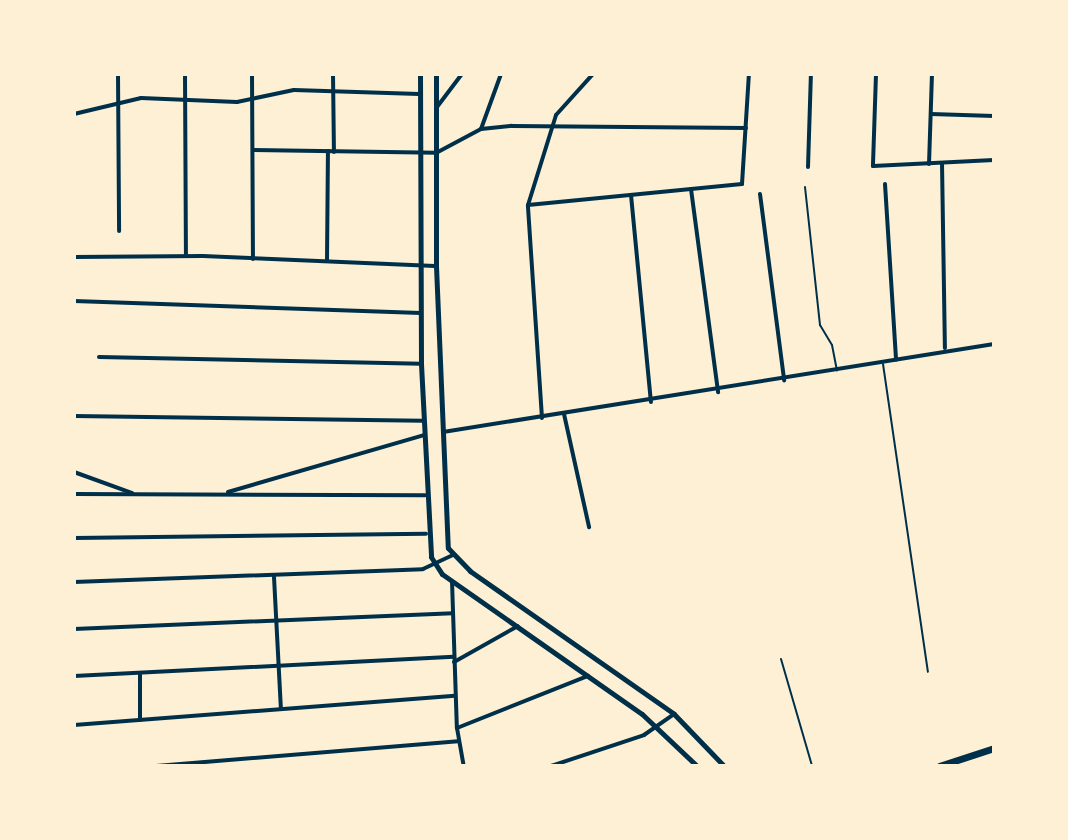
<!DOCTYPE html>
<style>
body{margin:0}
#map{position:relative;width:1068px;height:840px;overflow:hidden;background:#fdf0d5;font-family:Inter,sans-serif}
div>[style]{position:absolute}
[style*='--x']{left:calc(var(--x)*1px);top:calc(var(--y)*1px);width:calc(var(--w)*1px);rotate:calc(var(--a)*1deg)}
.service>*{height:2px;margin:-1px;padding:0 1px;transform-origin:1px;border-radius:1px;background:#003049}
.minor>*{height:4px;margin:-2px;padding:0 2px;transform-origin:2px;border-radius:2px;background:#003049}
.tertiary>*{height:5px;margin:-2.5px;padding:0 2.5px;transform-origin:2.5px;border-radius:2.5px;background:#003049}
.primary>*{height:7px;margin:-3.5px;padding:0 3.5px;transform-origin:3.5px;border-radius:3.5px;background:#003049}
span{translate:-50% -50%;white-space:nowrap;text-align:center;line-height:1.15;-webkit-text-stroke:7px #fdf0d5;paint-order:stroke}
.frame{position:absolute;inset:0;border:76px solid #fdf0d5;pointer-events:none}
</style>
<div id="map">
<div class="service">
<div style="--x:805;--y:187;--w:139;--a:83.8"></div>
<div style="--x:820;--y:325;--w:23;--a:59"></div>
<div style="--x:832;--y:345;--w:26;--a:79"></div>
<div style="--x:883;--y:364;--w:311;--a:81.7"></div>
<div style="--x:781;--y:659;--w:111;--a:73.8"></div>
</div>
<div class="minor">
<div style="--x:118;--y:74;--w:157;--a:89.6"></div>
<div style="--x:185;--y:74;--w:181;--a:89.7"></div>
<div style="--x:252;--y:74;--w:185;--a:89.7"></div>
<div style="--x:333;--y:74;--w:78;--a:89.3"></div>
<div style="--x:876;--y:74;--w:92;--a:91.9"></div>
<div style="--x:873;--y:166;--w:121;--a:-2.8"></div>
<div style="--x:437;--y:107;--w:41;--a:-52.9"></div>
<div style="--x:74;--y:114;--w:69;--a:-13.4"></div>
<div style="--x:141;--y:98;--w:96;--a:2.4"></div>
<div style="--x:237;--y:102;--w:58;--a:-11.9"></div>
<div style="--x:294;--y:90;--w:125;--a:1.8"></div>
<div style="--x:931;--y:114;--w:63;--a:1.8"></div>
<div style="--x:481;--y:129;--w:59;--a:-70"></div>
<div style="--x:254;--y:150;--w:182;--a:0.9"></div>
<div style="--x:436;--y:153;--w:51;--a:-28.1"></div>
<div style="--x:481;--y:129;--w:31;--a:-6"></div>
<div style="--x:512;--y:126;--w:234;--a:0.5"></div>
<div style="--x:942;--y:163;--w:185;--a:89.1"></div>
<div style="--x:929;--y:164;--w:90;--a:-88.1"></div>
<div style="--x:808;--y:167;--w:93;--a:-88.2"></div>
<div style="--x:885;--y:184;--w:176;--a:86.4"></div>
<div style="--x:691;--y:189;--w:205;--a:82.4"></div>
<div style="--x:760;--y:194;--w:188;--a:82.6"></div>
<div style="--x:631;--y:195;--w:208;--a:84.5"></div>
<div style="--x:528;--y:205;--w:215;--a:-5.6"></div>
<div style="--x:742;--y:184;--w:110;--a:-86.4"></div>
<div style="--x:74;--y:257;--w:129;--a:-0.4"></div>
<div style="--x:203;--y:256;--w:232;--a:2.5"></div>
<div style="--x:327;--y:261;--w:110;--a:-89.5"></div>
<div style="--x:74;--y:301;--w:347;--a:2"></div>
<div style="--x:99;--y:357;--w:322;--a:1.2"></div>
<div style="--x:564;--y:414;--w:116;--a:77.5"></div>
<div style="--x:74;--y:416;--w:349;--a:0.8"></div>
<div style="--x:542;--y:418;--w:213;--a:-93.8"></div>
<div style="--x:528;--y:205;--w:94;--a:-72.7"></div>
<div style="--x:556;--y:115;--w:55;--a:-47.9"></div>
<div style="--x:443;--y:432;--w:558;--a:-9.07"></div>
<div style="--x:74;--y:472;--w:62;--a:19.9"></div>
<div style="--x:228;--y:492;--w:204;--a:-16.2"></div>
<div style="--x:74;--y:494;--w:351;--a:0.2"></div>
<div style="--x:74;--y:538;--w:352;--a:-0.7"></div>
<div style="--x:274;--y:577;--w:132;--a:87"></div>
<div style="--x:452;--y:581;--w:147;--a:88.1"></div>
<div style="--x:457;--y:728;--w:39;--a:80"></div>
<div style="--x:74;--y:582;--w:349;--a:-2.1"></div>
<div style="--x:423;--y:569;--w:33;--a:-25"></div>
<div style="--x:74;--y:629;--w:379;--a:-2.4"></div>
<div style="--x:454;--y:662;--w:73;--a:-29.4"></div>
<div style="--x:140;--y:673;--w:47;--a:90"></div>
<div style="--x:74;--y:676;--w:380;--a:-2.9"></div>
<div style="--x:74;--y:725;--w:382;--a:-4.4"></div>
<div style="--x:457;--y:728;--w:141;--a:-21.7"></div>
<div style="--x:156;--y:766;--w:303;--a:-4.7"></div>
<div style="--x:551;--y:766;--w:98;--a:-18.4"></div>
<div style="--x:644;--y:735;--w:37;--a:-35"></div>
</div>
<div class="tertiary">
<div style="--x:420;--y:74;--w:290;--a:89.8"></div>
<div style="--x:421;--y:364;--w:193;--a:87"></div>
<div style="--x:431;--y:557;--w:20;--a:57"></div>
<div style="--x:442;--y:574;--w:244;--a:35"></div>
<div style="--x:642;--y:714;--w:76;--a:43.4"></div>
<div style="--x:436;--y:74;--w:192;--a:90"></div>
<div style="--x:436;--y:266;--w:282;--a:87.6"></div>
<div style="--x:448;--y:548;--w:32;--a:46"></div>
<div style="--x:470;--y:571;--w:249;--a:35"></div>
<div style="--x:674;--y:714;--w:72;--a:46.1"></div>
</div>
<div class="primary">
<div style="--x:939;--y:766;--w:58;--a:-18.1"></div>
</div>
<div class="frame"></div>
</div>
